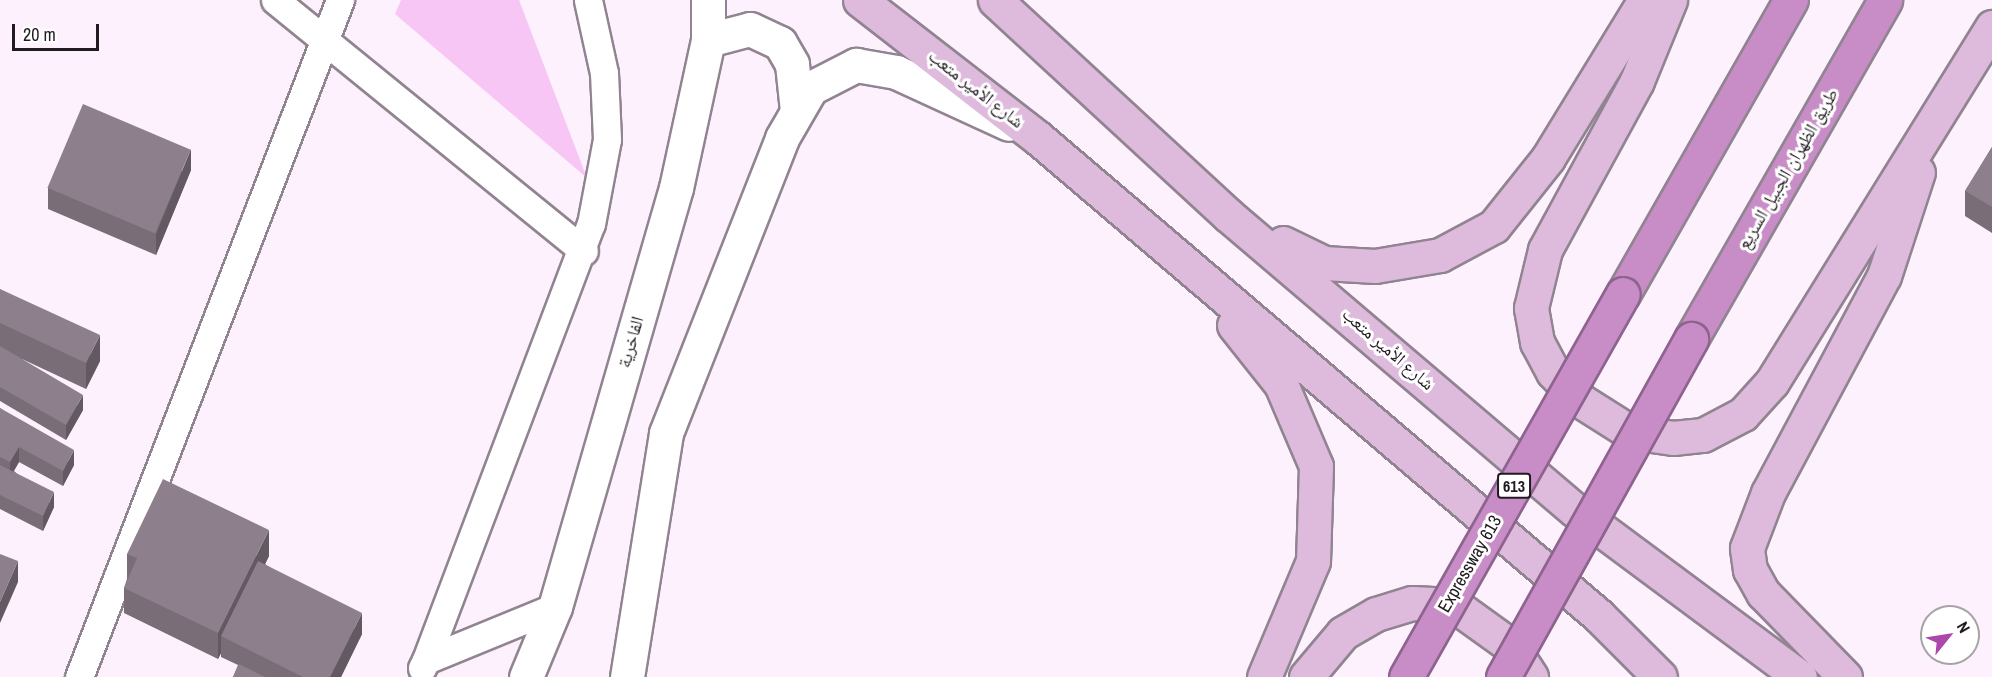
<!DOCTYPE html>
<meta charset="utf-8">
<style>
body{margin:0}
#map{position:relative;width:1992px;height:677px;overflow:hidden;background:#fdf1fd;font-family:"Archivo Narrow","Noto Naskh Arabic",sans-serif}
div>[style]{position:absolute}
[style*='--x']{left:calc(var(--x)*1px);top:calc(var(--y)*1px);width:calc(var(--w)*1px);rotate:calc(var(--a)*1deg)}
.green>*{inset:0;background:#f7c6f5}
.roads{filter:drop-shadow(2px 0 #918491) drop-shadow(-2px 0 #918491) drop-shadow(0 2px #918491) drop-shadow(0 -2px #918491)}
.minor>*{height:27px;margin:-13.5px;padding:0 13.5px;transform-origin:13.5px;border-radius:13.5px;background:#fff}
.tertiary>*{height:33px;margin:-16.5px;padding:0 16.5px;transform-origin:16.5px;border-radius:16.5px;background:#fff}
.primary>*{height:33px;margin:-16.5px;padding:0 16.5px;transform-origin:16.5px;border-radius:16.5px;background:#debadd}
.motorway>*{height:33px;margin:-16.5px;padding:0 16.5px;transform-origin:16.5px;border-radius:16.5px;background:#c88cc7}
.bridges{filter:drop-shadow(2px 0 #8d648d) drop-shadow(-2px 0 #8d648d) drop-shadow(0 2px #8d648d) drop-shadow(0 -2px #8d648d)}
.motorway-bridge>*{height:33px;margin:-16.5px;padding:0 16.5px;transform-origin:16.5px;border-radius:16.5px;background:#c88cc7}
.wall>*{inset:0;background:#796d78}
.shaded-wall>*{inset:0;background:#635962}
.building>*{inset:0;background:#8d7f8c;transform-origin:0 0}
span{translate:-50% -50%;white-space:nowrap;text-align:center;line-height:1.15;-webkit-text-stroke:6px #fff;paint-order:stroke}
.shield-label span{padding:2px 4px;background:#fff;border:2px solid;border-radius:4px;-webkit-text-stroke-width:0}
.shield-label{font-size:16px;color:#201b20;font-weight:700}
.street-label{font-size:18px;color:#201b20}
.north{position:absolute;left:1920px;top:605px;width:60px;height:60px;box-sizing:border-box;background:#fff;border:2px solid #a6a4a6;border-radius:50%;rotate:60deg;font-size:16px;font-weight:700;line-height:24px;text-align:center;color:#201b20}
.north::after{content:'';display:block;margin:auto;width:21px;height:27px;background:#ac47ac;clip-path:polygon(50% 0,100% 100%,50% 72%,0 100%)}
.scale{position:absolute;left:12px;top:24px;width:87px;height:27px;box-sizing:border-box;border:3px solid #201b20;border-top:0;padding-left:8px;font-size:18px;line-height:21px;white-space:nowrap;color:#201b20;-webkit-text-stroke:4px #fff;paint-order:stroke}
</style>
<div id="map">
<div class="green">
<div style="clip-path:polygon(401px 0,519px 0,587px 178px,395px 14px)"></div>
</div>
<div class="roads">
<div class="minor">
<div style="--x:275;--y:0;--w:398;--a:39.1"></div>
<div style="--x:426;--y:660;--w:466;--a:-69.3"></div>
<div style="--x:591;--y:224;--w:86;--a:-79.3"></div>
<div style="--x:607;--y:139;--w:66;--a:-92.6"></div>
<div style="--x:604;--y:73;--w:75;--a:-102.4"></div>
<div style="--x:422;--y:668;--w:9;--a:-63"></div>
<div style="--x:426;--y:660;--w:139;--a:-22.3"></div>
<div style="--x:79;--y:677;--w:726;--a:-68.92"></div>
</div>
<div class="tertiary">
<div style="--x:708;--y:40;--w:43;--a:-14.7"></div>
<div style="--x:750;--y:29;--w:33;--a:25"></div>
<div style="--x:780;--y:43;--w:24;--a:60"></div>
<div style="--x:792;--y:64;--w:47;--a:83.9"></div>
<div style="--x:526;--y:677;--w:76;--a:-67.5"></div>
<div style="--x:555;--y:607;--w:436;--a:-73.9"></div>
<div style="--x:676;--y:188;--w:151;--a:-77.8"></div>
<div style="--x:708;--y:40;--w:40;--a:-90"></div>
<div style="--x:627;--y:677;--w:247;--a:-80.9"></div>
<div style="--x:666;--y:433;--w:317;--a:-68.5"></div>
<div style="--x:782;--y:138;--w:58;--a:-59.9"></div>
<div style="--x:811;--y:88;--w:51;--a:-27.1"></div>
<div style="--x:856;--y:65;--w:41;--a:9.9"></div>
<div style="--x:896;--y:72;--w:124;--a:24.7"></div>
</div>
<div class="primary">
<div style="--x:860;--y:0;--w:225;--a:37.8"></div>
<div style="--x:1038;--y:138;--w:737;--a:40.43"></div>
<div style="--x:1599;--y:616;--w:86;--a:45"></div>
<div style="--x:995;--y:0;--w:317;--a:42.7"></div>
<div style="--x:1228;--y:215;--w:455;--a:40.4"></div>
<div style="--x:1575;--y:510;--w:280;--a:36.6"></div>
<div style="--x:1670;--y:0;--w:87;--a:112.2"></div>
<div style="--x:1637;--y:81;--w:192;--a:118.6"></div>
<div style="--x:1545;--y:250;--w:60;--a:103.6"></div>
<div style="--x:1531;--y:308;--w:35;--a:80"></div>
<div style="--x:1537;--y:342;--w:34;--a:62"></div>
<div style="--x:1553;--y:372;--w:40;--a:46"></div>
<div style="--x:1581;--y:401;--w:58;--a:32.3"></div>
<div style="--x:1630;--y:432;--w:43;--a:7.9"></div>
<div style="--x:1673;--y:438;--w:30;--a:-6"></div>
<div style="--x:1703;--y:435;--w:45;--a:-27.7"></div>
<div style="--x:1743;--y:414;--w:43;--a:-47.8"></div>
<div style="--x:1772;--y:382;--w:418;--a:-58.2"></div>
<div style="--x:1283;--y:243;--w:46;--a:26"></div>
<div style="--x:1324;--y:263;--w:51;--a:3.4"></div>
<div style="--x:1375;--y:266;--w:66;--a:-9.6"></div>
<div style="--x:1440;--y:255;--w:61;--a:-28.2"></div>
<div style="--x:1494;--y:226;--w:87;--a:-51.5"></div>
<div style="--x:1548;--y:158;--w:185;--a:-58.5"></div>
<div style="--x:1234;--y:325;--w:75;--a:51.5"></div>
<div style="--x:1281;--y:384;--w:89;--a:66.9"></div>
<div style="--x:1316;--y:466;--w:95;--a:91.8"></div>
<div style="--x:1313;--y:561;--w:126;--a:112.9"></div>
<div style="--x:1306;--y:677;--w:57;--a:-49.9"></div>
<div style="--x:1343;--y:633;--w:38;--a:-30"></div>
<div style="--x:1376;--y:614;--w:38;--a:-17"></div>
<div style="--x:1412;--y:603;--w:42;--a:2.7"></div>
<div style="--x:1454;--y:605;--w:70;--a:35.7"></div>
<div style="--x:1511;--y:646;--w:37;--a:57"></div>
<div style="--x:1845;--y:677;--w:117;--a:-134.3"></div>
<div style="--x:1763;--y:593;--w:26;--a:-119"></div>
<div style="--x:1750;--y:570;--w:22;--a:-98"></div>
<div style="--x:1747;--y:548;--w:59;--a:-69.1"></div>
<div style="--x:1768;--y:493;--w:246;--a:-61.9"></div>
<div style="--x:1884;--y:276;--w:109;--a:-71.9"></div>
</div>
<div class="motorway">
<div style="--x:1623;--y:294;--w:339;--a:-60.3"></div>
<div style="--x:1691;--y:339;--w:391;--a:-60.2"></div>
</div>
</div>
<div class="bridges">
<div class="motorway-bridge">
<div style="--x:1406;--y:677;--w:440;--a:-60.5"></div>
<div style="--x:1503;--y:677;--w:387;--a:-60.9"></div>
</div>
</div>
<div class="wall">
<div style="clip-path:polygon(1992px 147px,1992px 233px,1965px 216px,1965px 191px)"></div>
<div style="clip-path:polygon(191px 170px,156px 255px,48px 209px,48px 188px)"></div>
<div style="clip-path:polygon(0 289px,100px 361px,86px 389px,22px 359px,83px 410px,66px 440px,0 401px)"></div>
<div style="clip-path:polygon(0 408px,74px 465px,63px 486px,19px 462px,14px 471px,54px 507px,43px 531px,0 509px)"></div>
<div style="clip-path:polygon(127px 554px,269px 556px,265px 564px,362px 634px,341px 677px,233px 677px,238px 665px,221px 657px,221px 653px,218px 659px,124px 613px,124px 588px,127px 579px)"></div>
</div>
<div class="shaded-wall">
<div style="clip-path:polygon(191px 149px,191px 170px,156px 255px,156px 234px)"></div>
<div style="clip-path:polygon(100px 335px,100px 361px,86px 389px,86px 363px)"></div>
<div style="clip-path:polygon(83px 395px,83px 410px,66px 440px,66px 425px)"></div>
<div style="clip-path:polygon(19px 447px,19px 462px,10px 477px,10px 462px)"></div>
<div style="clip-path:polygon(74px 450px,74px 465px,63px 486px,63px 471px)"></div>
<div style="clip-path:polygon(54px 492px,54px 507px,43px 531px,43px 516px)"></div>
<div style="clip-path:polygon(269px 530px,269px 556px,228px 639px,221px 636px,221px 653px,218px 659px,218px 633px)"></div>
<div style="clip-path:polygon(18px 561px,18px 582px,0 623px,0 602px)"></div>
<div style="clip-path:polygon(362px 613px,362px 634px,341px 677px,330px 677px)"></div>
</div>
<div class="building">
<div style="left:83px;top:104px;width:117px;height:91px;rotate:23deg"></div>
<div style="clip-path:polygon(1992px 147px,1992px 207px,1965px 191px)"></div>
<div style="clip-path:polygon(0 289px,100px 335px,86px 363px,0 323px)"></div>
<div style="clip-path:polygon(0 346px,83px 395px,66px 425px,0 387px)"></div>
<div style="clip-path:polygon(0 408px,74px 450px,63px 471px,19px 447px,10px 462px,0 457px)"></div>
<div style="clip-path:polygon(0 465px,54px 492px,43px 516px,0 495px)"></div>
<div style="clip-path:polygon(163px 479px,269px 530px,218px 633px,124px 588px,137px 558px,127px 554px)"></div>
<div style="clip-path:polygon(0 554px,18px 561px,0 602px)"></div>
<div style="clip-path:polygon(258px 561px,362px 613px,330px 677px,303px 677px,221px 636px)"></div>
<div style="clip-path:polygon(239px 664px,265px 677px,233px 677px)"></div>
</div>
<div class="shield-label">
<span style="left:1514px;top:486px">613</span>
</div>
<div class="street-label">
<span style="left:976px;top:89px;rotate:38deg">شارع الأمير متعب</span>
<span style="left:1788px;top:169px;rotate:-60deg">طريق الظهران الجبيل السريع</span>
<span style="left:631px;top:342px;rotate:-74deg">الفاخرية</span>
<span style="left:1388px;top:349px;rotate:41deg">شارع الأمير متعب</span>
<span style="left:1470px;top:564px;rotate:-60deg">Expressway 613</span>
</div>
<div class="north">N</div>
<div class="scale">20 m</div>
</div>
